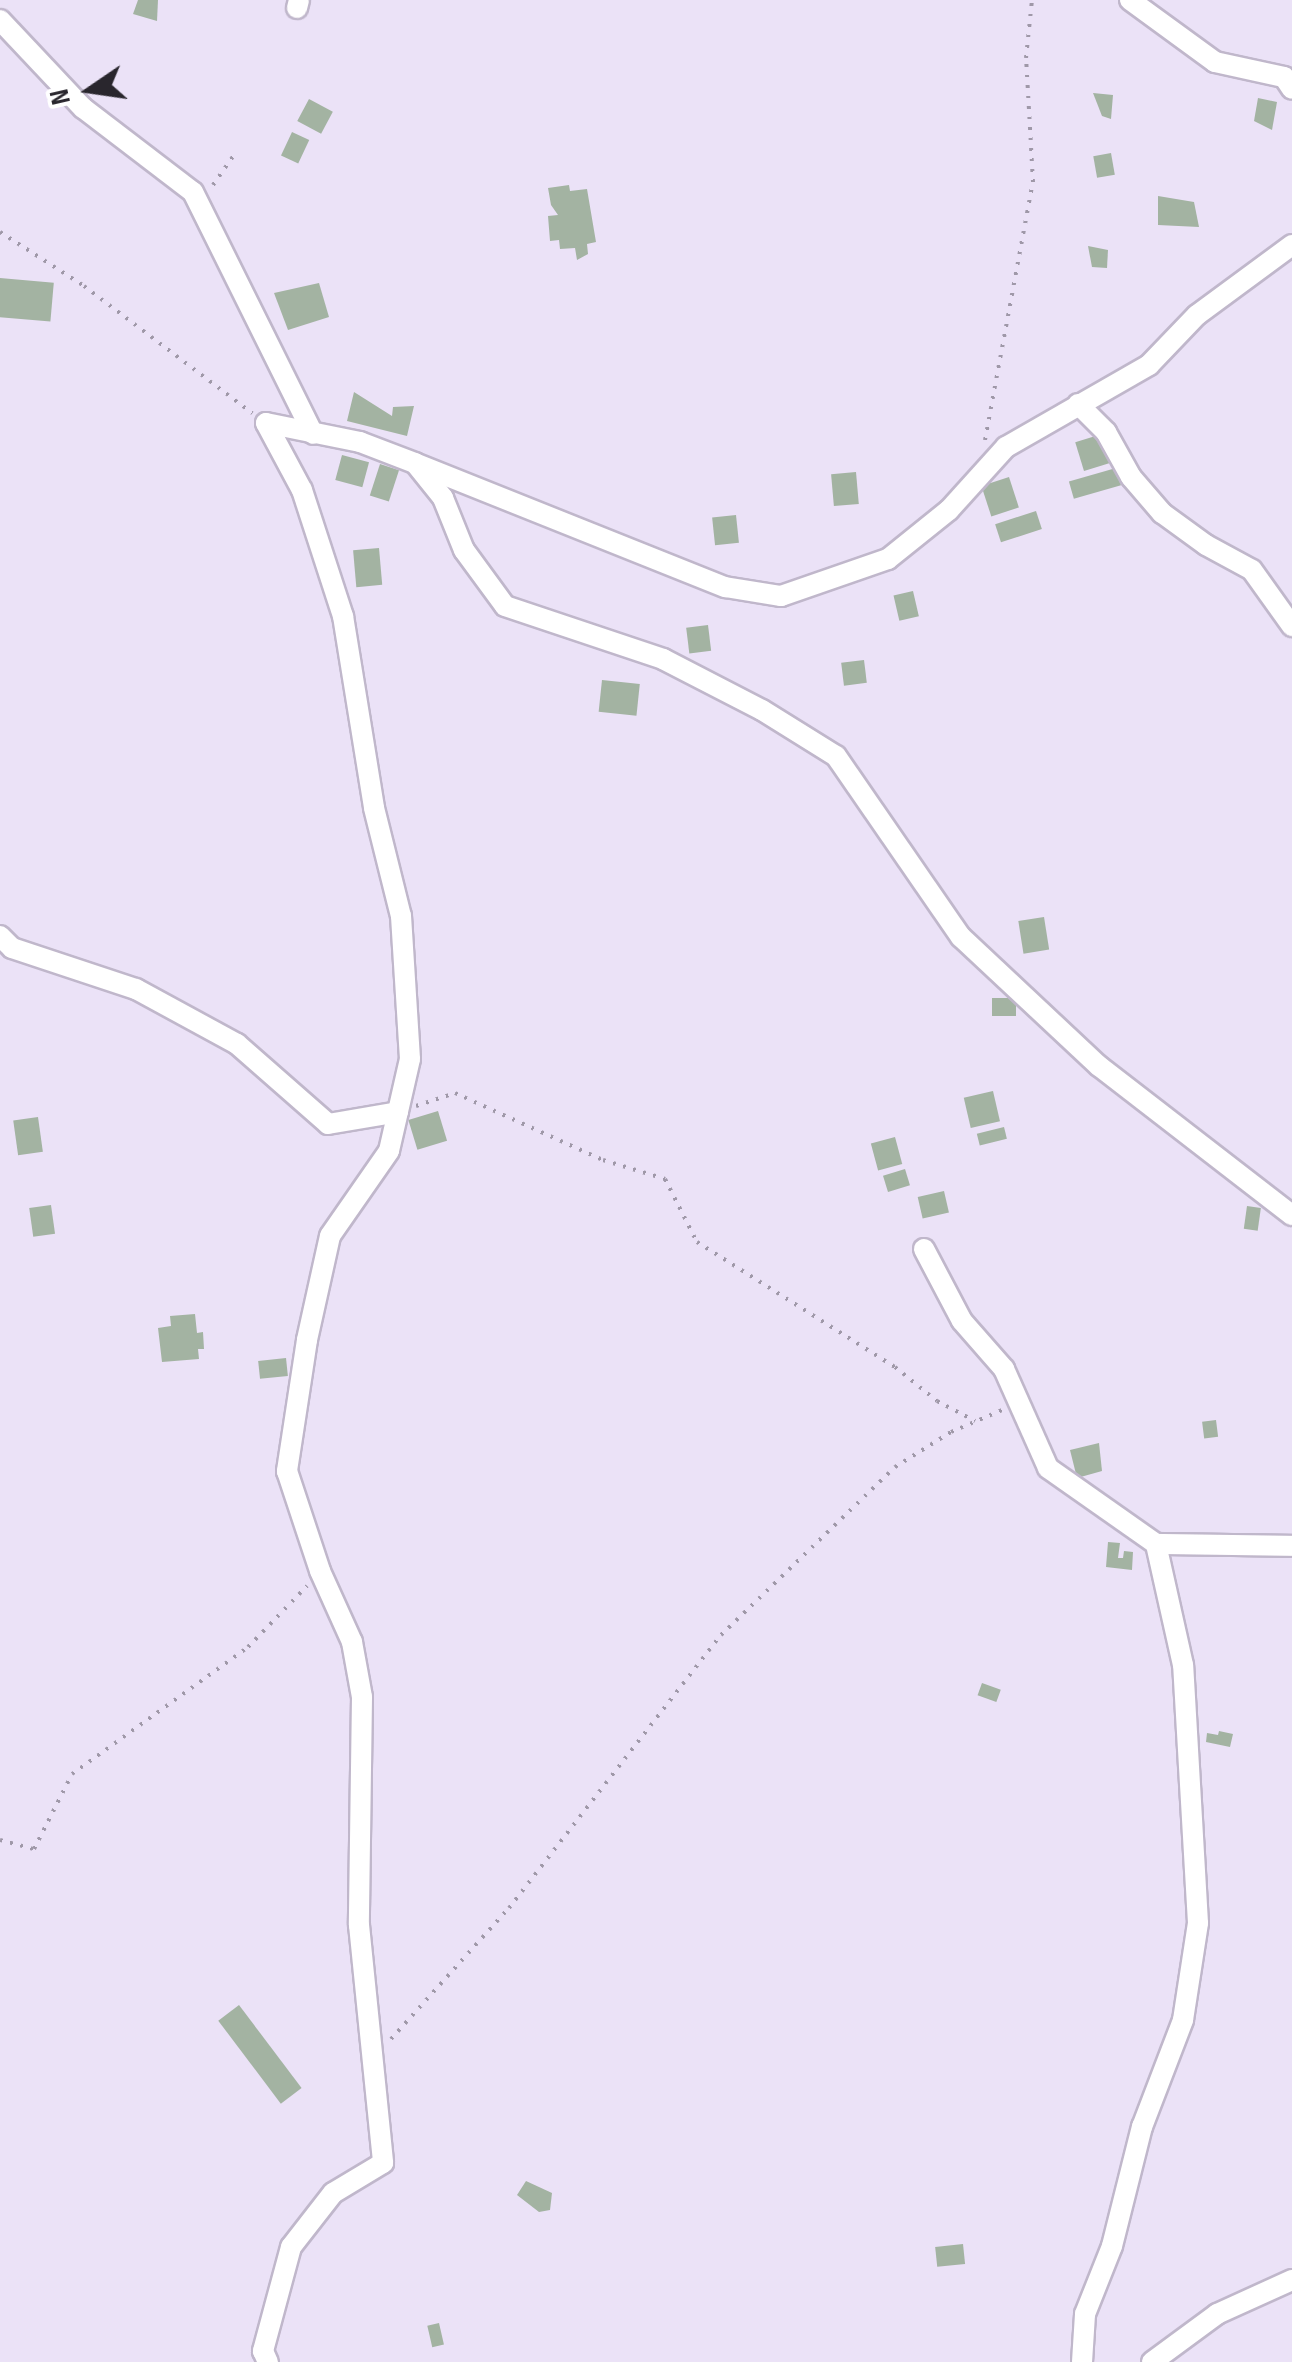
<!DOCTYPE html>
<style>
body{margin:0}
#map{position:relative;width:1292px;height:2362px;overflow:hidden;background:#ebe2f7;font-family:"Sofia Sans Condensed",sans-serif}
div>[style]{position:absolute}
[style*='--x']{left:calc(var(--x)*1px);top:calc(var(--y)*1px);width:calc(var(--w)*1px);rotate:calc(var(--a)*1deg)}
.building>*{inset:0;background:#a3b3a2;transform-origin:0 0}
.path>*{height:4px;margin-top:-2px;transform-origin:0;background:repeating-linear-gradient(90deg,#9f98a8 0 2.5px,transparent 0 10.5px)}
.roads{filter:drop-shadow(2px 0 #c0b7cb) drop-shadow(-2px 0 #c0b7cb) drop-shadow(0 2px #c0b7cb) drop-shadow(0 -2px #c0b7cb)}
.minor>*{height:20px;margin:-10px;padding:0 10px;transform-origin:10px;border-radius:10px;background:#fff}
span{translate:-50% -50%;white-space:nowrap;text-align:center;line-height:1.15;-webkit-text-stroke:8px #fff;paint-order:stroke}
.north{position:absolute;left:40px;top:40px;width:100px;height:100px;-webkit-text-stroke:8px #fff;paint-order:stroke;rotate:257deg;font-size:28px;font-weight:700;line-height:40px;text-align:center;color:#29262d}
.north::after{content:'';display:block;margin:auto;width:35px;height:45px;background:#29262d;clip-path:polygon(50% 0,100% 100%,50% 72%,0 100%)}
</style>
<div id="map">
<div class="building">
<div style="clip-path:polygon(138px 0,158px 0,157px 21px,133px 14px)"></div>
<div style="clip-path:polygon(1093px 93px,1113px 95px,1111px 119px,1102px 116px)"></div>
<div style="clip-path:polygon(1258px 98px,1277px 102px,1272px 130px,1254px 121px)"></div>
<div style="left:309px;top:99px;width:27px;height:25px;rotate:28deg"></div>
<div style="left:292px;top:132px;width:19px;height:26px;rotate:25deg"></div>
<div style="left:1111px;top:153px;width:22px;height:18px;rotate:80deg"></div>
<div style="clip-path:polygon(569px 185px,570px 191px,587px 189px,596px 242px,587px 244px,588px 254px,577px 260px,575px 248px,560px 249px,559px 240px,550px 241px,548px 216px,558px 215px,551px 205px,548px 188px)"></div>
<div style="clip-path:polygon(1158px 196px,1194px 202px,1199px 227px,1158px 225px)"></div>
<div style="clip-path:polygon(1088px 246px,1108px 250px,1107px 268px,1092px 267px)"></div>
<div style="left:0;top:278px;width:54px;height:39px;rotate:5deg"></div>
<div style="clip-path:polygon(319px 283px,329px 317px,288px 330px,274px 293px)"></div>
<div style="clip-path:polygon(354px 392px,392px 416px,393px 407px,414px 406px,407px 436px,347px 421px)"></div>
<div style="left:1102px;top:434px;width:30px;height:28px;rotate:73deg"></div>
<div style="left:342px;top:455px;width:28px;height:26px;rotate:15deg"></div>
<div style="left:380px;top:464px;width:20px;height:33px;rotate:18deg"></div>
<div style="left:1116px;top:468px;width:18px;height:49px;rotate:74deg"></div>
<div style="left:856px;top:472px;width:32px;height:25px;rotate:85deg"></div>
<div style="left:1009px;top:477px;width:32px;height:29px;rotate:72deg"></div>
<div style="left:1036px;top:511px;width:19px;height:43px;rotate:72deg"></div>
<div style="left:736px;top:515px;width:28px;height:24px;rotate:84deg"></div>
<div style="left:379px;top:548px;width:37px;height:26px;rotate:85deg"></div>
<div style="left:913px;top:591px;width:26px;height:20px;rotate:77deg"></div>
<div style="left:708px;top:625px;width:26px;height:22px;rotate:83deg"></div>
<div style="left:864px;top:660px;width:23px;height:23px;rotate:83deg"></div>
<div style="left:602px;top:680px;width:38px;height:32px;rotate:6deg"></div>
<div style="left:1044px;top:917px;width:33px;height:26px;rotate:81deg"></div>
<div style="left:992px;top:998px;width:24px;height:18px"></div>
<div style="left:993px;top:1091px;width:31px;height:30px;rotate:77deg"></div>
<div style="left:438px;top:1111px;width:31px;height:31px;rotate:73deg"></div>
<div style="left:38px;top:1117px;width:35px;height:25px;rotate:82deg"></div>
<div style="left:1004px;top:1127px;width:12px;height:28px;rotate:76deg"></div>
<div style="left:895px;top:1137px;width:28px;height:25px;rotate:75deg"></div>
<div style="left:905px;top:1169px;width:17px;height:23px;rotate:73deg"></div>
<div style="left:944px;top:1191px;width:22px;height:27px;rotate:77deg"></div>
<div style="left:51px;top:1205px;width:29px;height:22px;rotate:82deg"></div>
<div style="left:1247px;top:1206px;width:14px;height:23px;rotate:8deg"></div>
<div style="clip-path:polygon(195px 1314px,197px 1333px,203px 1332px,204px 1349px,198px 1349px,199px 1359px,162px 1362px,158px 1328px,171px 1326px,170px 1316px)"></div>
<div style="left:286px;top:1358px;width:18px;height:28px;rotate:84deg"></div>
<div style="left:1216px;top:1420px;width:17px;height:14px;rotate:83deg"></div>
<div style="clip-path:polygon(1099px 1443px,1102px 1471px,1077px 1478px,1070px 1450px)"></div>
<div style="clip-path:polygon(1108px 1542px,1120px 1543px,1118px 1558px,1123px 1558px,1124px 1551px,1133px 1552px,1132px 1570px,1106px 1567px)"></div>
<div style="left:982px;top:1683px;width:20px;height:13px;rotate:20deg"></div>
<div style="clip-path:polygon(1219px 1731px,1233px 1734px,1230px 1747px,1206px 1742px,1207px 1733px,1218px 1735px)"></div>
<div style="left:239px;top:2005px;width:104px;height:26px;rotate:53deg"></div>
<div style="clip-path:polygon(526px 2181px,552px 2193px,550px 2210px,539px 2212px,517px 2195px)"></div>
<div style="left:963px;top:2244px;width:20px;height:28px;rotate:84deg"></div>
<div style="left:439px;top:2323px;width:22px;height:12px;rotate:77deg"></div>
</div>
<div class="path">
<div style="--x:213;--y:185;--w:37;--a:-55"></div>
<div style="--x:0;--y:232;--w:100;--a:32.7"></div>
<div style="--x:84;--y:286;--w:211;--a:37.1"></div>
<div style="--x:985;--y:440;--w:262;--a:-79.5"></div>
<div style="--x:1033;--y:182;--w:124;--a:-93.2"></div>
<div style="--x:1026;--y:58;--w:58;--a:-84.1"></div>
<div style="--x:416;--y:1106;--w:41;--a:-18.4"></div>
<div style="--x:455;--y:1093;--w:162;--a:24.4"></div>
<div style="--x:603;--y:1160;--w:65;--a:17"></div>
<div style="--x:665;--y:1179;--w:71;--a:63.1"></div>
<div style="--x:697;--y:1242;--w:234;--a:32.3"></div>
<div style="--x:895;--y:1367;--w:54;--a:39"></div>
<div style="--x:937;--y:1401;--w:43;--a:27.8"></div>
<div style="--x:0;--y:1840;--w:35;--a:15"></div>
<div style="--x:34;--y:1849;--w:84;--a:-63.1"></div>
<div style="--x:72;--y:1774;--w:217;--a:-35.8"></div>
<div style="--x:248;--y:1647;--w:85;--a:-46"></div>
<div style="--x:391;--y:2039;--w:176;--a:-48"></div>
<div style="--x:509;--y:1908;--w:346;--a:-52.2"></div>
<div style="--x:721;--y:1635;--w:242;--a:-44"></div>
<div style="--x:895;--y:1467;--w:66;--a:-32"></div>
<div style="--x:951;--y:1432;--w:56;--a:-23.3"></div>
</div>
<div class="roads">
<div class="minor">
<div style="--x:1130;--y:0;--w:105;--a:36.1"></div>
<div style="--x:1215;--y:62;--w:71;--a:12.3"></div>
<div style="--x:1284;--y:77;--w:14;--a:56"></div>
<div style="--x:297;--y:8;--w:8;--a:-76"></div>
<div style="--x:0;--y:20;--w:121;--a:46.7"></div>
<div style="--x:83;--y:108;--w:138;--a:37.4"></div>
<div style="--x:193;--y:192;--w:270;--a:63.6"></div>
<div style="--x:1078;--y:404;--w:40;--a:45"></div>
<div style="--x:1106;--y:432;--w:51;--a:60.9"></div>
<div style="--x:1131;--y:477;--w:48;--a:49.3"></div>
<div style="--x:1162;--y:513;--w:54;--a:36"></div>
<div style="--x:1206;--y:545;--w:52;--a:28.5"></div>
<div style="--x:1252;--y:570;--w:69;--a:54.5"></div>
<div style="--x:266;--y:423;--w:76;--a:61.8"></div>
<div style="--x:302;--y:490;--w:133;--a:72"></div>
<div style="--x:343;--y:616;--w:194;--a:80.8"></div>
<div style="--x:374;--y:808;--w:111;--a:76"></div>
<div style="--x:401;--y:916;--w:143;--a:86.4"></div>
<div style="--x:410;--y:1059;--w:94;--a:102.9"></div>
<div style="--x:389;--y:1151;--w:103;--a:124.8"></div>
<div style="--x:330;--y:1236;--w:107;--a:102.5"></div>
<div style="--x:307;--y:1340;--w:133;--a:98.7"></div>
<div style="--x:287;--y:1471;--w:105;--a:71.7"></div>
<div style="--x:320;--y:1571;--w:78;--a:65.7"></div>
<div style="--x:352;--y:1642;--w:56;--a:79.7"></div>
<div style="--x:362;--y:1697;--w:228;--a:90.8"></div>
<div style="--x:359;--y:1925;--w:239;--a:84.2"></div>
<div style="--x:383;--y:2163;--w:58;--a:149"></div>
<div style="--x:333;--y:2193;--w:68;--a:127.9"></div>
<div style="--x:291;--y:2247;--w:108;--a:105.1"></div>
<div style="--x:263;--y:2351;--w:12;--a:66"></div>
<div style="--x:266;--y:423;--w:96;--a:11.4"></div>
<div style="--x:360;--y:442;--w:59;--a:20.9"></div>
<div style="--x:415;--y:463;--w:45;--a:51.3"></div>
<div style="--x:443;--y:498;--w:56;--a:68"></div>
<div style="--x:464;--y:550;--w:69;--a:53.8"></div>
<div style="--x:505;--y:606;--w:167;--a:18.5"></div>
<div style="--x:663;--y:659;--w:111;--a:27.3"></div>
<div style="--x:762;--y:710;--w:87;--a:31.9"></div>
<div style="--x:836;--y:756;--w:220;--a:55.4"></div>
<div style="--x:961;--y:937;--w:189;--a:43.1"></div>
<div style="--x:1099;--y:1066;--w:244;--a:37.7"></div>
<div style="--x:417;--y:464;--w:332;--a:21.8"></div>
<div style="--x:725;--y:587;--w:57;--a:9.1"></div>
<div style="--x:781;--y:596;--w:113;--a:-19.1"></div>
<div style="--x:888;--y:559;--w:78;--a:-38.8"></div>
<div style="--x:949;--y:510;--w:85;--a:-47.9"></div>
<div style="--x:1006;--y:447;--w:165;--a:-29.8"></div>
<div style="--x:1149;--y:365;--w:69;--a:-46.2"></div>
<div style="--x:1197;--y:315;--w:118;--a:-36.4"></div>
<div style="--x:0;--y:936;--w:17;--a:45"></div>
<div style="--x:12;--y:948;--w:131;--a:18.3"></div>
<div style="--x:136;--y:989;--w:115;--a:28.6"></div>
<div style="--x:237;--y:1044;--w:121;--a:41.3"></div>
<div style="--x:328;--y:1124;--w:71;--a:-9.7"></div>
<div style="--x:924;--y:1249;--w:81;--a:62.2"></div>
<div style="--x:962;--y:1321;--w:64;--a:48.8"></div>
<div style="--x:1004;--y:1369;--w:108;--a:66"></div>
<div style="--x:1048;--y:1468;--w:132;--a:35.1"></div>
<div style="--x:1082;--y:2362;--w:48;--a:-86.4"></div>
<div style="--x:1085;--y:2314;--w:73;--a:-68.3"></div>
<div style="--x:1112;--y:2246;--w:123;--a:-75.9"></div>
<div style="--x:1142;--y:2127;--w:115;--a:-69"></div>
<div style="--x:1183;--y:2020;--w:98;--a:-81.2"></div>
<div style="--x:1198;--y:1923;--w:258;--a:-93.3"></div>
<div style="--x:1183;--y:1665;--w:124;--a:-102.6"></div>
<div style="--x:1156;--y:1544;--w:136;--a:0.8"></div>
<div style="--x:1152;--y:2362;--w:81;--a:-36.4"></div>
<div style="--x:1217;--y:2314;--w:82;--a:-24.4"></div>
</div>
</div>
<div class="north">N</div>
</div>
